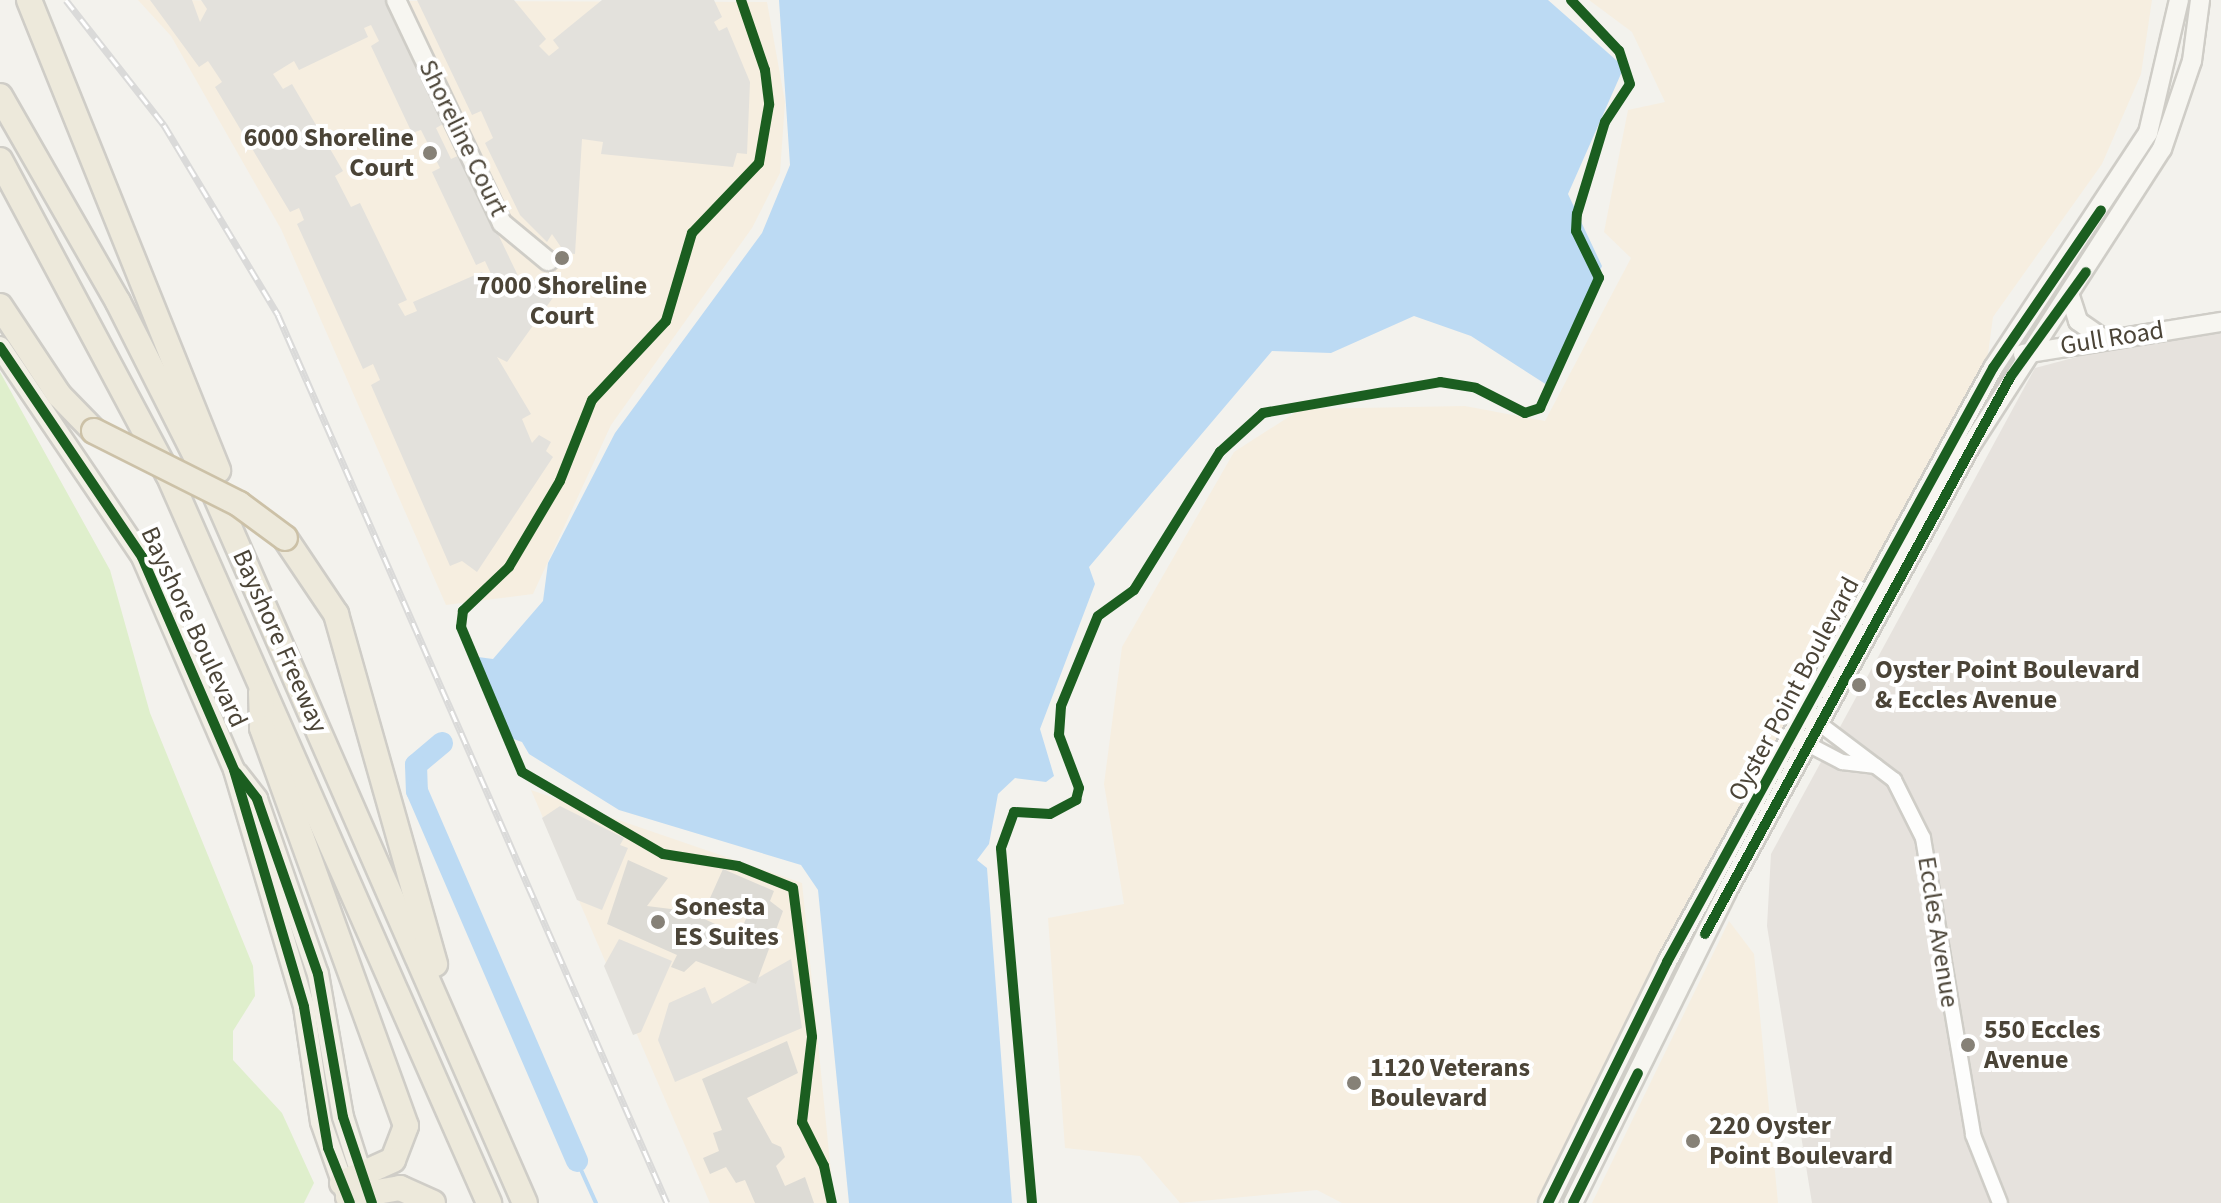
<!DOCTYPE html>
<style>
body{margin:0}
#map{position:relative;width:2221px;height:1203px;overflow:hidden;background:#f3f2ed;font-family:"Source Sans 3",sans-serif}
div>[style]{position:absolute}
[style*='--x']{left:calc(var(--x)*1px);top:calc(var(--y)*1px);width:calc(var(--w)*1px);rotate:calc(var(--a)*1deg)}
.commercial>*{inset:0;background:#f6eee0}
.industrial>*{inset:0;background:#e6e2dd}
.green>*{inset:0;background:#dfefcc}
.parking>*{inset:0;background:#e3e1dc}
.water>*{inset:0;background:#bcdaf3}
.stream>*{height:4px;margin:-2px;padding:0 2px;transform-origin:2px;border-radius:2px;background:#bcdaf3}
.river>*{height:22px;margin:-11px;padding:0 11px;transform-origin:11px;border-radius:11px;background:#bcdaf3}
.building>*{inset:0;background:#dddbd5}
.roads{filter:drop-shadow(2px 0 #cfcdc7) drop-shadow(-2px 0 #cfcdc7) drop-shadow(0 2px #cfcdc7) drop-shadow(0 -2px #cfcdc7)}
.street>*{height:14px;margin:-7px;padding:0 7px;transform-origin:7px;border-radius:7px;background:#fdfdfc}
.secondary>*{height:18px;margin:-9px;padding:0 9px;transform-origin:9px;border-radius:9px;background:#f7f6f1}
.primary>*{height:20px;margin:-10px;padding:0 10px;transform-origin:10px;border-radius:10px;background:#f2efe5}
.highway>*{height:24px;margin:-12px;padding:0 12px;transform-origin:12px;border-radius:12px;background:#ede9db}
.rail>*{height:7px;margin-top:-3.5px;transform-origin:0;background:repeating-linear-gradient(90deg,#fff 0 12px,#dadad9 0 24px);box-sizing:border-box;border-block:2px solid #dadad9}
.bridges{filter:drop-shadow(2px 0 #ccc1a7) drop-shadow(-2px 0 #ccc1a7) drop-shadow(0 2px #ccc1a7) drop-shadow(0 -2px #ccc1a7)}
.highway-bridge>*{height:24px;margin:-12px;padding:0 12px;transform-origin:12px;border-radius:12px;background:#ede9db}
.cycleway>*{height:10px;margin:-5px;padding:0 5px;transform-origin:5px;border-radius:5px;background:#1b5e20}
.dots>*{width:22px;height:22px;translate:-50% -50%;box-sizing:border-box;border:4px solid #fff;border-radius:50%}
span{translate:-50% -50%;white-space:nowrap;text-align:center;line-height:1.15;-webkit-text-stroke:8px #fff;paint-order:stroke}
.poi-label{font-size:26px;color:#4b4437;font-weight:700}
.right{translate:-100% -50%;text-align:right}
.left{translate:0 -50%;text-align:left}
.street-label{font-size:26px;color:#4b4437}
</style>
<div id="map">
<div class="commercial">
<div style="clip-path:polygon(138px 0,767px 2px,785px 102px,780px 173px,752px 228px,611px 425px,533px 594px,446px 605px,281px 229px,171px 36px)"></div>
<div style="clip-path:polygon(1589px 0,2152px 0,2141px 74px,2102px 164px,1993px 317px,1987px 361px,1535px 1203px,1342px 1203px,1317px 1190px,1180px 1203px,1140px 1156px,1065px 1148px,1048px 918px,1124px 904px,1104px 784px,1122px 647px,1234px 452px,1301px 409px,1465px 406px,1545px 421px,1631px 258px,1604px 232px,1628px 110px,1665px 102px,1632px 32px)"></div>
<div style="clip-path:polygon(531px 790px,802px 883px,834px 1203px,710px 1203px)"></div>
<div style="clip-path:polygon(1729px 921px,1754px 954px,1778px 1203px,1592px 1203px)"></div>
</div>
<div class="industrial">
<div style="clip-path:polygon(2198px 325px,2221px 334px,2221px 1203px,1812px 1203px,1767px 926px,1771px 854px,2035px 368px)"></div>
</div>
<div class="green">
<div style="clip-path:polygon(0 372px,110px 570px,150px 713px,253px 966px,255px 996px,233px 1031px,233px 1060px,282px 1113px,314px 1183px,304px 1203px,0 1203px)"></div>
</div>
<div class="parking">
<div style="clip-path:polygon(evenodd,150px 0,192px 0,200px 22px,207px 9px,201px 0,387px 0,445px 123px,436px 128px,451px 159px,460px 155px,521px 282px,513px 290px,539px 278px,562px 285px,507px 362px,497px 357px,531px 414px,522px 419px,532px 443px,539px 435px,551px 442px,546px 451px,553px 457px,477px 572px,462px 561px,450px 566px,371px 385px,380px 380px,373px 364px,363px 369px,297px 224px,304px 220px,299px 208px,290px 212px,215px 87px,222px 82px,208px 61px,199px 67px,150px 0,371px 25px,379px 41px,371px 46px,412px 133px,421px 130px,440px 168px,432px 172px,476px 265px,485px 261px,492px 276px,486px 280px,482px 272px,413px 302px,417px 311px,405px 316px,398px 304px,407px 300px,360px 203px,351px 207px,335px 176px,343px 171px,292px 84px,283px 89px,273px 74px,294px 61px,299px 70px,368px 37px,364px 28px,371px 25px)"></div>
<div style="clip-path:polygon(417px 0,514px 0,546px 39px,539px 46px,549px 56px,559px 48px,553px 40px,602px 0,714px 0,722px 17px,714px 22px,719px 31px,727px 27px,750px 82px,747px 154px,737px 153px,733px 167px,601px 154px,603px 142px,582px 139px,575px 254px,565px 253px,552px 234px,547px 242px,520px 215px,485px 143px,493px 138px,481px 111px,472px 115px)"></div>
<div style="clip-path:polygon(560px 806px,624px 838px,620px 845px,628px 848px,602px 910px,577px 900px,542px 818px)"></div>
<div style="clip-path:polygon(619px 939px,672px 961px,641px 1032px,633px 1035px,604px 966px)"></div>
<div style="clip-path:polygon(791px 959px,802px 1028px,675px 1082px,658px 1040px,669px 1003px,705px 987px,712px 1004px)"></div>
</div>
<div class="water">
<div style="clip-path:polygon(779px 0,1548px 0,1624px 67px,1568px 194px,1602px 266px,1547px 385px,1471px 336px,1414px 316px,1331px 353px,1272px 351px,1089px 567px,1095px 584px,1040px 729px,1054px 776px,1046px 782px,1015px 778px,998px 794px,989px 844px,977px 860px,987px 868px,1012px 1203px,849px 1203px,818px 890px,801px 865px,619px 810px,529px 754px,522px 742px,502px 735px,478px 667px,478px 657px,493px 659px,543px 601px,548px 563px,615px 433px,762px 233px,790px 165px)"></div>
</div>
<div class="stream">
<div style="--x:577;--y:1161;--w:46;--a:65.7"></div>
</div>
<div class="river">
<div style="--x:442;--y:743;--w:34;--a:140"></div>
<div style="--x:416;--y:765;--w:26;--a:88"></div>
<div style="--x:417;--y:791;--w:403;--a:66.6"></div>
</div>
<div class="building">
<div style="clip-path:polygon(628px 860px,668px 878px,647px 906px,687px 911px,739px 935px,748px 914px,710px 898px,723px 869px,774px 891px,770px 901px,783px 911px,756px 984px,696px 961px,684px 972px,671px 967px,677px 955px,607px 924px)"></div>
<div style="clip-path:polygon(787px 1041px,798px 1073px,747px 1098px,772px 1143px,781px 1147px,785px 1157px,776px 1166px,785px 1186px,805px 1177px,814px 1203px,755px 1203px,745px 1180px,736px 1183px,726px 1167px,710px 1174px,703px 1158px,719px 1151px,713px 1133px,722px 1130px,702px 1079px)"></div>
</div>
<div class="roads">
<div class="street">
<div style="--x:1812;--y:718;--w:103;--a:37.1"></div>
<div style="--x:1894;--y:780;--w:65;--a:63.4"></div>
<div style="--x:1923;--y:838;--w:301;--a:80.4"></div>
<div style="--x:1973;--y:1135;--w:73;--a:68.3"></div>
<div style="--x:1798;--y:739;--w:50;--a:27.6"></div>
<div style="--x:1842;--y:762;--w:34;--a:7"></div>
</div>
<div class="secondary">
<div style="--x:396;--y:0;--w:247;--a:64.6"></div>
<div style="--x:502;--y:223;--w:60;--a:39.6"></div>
<div style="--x:2070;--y:296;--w:26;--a:72"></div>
<div style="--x:2078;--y:321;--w:29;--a:35"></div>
<div style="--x:2023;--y:354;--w:201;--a:-9.2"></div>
<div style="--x:1548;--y:1203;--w:269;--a:-63.7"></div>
<div style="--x:1667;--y:962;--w:678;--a:-61.24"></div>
<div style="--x:1993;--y:368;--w:282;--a:-56.6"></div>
<div style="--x:2148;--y:133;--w:137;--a:-76.9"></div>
<div style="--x:1573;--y:1203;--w:348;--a:-63.7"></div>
<div style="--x:1727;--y:891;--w:508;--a:-61.32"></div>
<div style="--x:1971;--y:445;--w:352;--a:-57.2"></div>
<div style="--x:2162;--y:149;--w:93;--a:-71.2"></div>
<div style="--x:2192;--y:61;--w:62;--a:-82.5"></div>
</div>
<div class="primary">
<div style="--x:0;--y:347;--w:254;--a:55.9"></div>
<div style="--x:142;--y:557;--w:232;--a:66.6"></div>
<div style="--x:234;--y:770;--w:247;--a:73.5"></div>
<div style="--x:304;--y:1007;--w:116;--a:81.6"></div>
<div style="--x:321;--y:1122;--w:78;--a:70.6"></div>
<div style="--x:237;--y:773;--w:33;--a:52"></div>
<div style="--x:257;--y:799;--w:185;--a:70.8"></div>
<div style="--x:318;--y:974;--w:145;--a:80.1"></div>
<div style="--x:343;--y:1117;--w:72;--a:72.3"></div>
</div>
<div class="highway">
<div style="--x:29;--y:0;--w:507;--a:68.09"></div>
<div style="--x:0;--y:96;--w:237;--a:60.2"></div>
<div style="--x:118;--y:302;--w:211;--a:63.2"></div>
<div style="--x:213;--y:490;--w:778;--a:66.37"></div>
<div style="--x:0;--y:160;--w:356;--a:61.9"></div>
<div style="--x:168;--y:474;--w:797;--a:66.23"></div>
<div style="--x:0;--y:306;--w:107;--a:56.5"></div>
<div style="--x:59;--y:395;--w:50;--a:45.8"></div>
<div style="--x:285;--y:538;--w:92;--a:56.1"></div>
<div style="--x:336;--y:614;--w:364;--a:74.2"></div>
<div style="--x:261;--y:693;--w:35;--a:88"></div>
<div style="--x:262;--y:728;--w:423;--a:70.1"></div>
<div style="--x:406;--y:1126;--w:36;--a:111"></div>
<div style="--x:393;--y:1160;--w:56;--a:155.7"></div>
<div style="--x:348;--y:1197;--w:53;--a:-9.8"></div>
<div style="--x:400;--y:1188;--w:36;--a:24"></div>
</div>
</div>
<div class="rail">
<div style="--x:66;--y:0;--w:159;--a:51.9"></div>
<div style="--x:164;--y:125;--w:222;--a:59"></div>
<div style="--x:278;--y:315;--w:969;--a:66.34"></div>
</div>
<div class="bridges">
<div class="highway-bridge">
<div style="--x:94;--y:431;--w:162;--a:26.7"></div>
<div style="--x:239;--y:504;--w:57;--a:36.5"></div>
</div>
</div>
<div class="cycleway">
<div style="--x:741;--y:0;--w:74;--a:71.1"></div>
<div style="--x:765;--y:70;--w:35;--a:83"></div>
<div style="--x:769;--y:105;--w:59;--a:99.8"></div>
<div style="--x:759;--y:163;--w:97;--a:133.7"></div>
<div style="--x:692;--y:233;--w:92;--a:106.5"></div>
<div style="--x:666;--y:321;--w:108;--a:133.1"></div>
<div style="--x:592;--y:400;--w:87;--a:111.6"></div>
<div style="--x:560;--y:481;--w:100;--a:120.7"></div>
<div style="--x:509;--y:567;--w:64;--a:136.3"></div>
<div style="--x:463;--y:611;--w:16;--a:97"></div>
<div style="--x:461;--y:627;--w:157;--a:67.2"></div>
<div style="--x:522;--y:772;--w:163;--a:30.2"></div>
<div style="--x:663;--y:854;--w:76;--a:9.1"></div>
<div style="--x:738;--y:866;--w:59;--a:21.8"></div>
<div style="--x:793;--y:888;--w:150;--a:82.7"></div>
<div style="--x:812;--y:1037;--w:86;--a:96.7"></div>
<div style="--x:802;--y:1122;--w:49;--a:63.4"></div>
<div style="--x:824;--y:1166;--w:38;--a:78"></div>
<div style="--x:0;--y:347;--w:254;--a:55.9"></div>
<div style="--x:142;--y:557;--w:232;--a:66.6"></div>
<div style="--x:234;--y:770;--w:247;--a:73.5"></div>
<div style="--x:304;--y:1007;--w:143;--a:80.3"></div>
<div style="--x:328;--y:1148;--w:59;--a:68.2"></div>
<div style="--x:237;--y:773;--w:33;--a:52"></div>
<div style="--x:257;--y:799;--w:185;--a:70.8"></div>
<div style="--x:318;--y:974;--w:145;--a:80.1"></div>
<div style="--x:343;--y:1117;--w:91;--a:71.4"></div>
<div style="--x:1705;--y:934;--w:636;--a:-61.26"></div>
<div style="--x:2011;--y:376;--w:128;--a:-54.2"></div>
<div style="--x:1032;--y:1203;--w:356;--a:-95"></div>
<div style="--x:1001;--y:848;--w:38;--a:-70"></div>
<div style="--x:1014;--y:812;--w:36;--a:3"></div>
<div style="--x:1050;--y:814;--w:30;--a:-28"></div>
<div style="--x:1076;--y:800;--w:12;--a:-76"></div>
<div style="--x:1079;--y:788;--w:57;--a:-110.7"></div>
<div style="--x:1059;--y:735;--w:29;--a:-86"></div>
<div style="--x:1061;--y:706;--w:97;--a:-67.7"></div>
<div style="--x:1098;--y:616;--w:44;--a:-35.8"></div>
<div style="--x:1134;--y:590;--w:163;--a:-58.1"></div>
<div style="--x:1220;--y:452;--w:58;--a:-42.2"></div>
<div style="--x:1263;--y:413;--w:180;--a:-9.9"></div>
<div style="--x:1440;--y:382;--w:36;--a:9"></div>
<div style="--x:1476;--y:388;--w:55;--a:27"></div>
<div style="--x:1525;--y:413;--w:16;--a:-18"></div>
<div style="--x:1540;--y:408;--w:143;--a:-65.6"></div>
<div style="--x:1599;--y:278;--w:52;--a:-116.1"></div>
<div style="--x:1576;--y:231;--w:17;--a:-87"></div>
<div style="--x:1577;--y:214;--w:96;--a:-73.1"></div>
<div style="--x:1605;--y:122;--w:45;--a:-56.7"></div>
<div style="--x:1630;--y:84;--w:35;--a:-108"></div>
<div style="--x:1619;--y:51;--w:70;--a:-133.3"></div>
<div style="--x:1548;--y:1203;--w:269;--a:-63.7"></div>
<div style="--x:1667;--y:962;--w:678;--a:-61.24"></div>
<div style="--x:1993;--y:368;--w:191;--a:-55.6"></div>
<div style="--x:1573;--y:1203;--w:145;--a:-63.4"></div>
</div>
<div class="dots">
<div style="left:430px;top:153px;background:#868177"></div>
<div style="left:562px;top:258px;background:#868177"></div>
<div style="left:1859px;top:685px;background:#868177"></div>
<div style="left:658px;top:922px;background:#868177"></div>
<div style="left:1968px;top:1045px;background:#868177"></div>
<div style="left:1354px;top:1083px;background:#868177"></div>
<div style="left:1693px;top:1141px;background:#868177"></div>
</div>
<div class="poi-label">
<span class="right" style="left:414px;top:153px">6000 Shoreline<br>Court</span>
<span style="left:562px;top:301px">7000 Shoreline<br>Court</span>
<span class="left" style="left:1875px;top:685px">Oyster Point Boulevard<br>&amp; Eccles Avenue</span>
<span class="left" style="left:674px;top:922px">Sonesta<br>ES Suites</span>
<span class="left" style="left:1984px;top:1045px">550 Eccles<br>Avenue</span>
<span class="left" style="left:1370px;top:1083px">1120 Veterans<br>Boulevard</span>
<span class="left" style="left:1709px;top:1141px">220 Oyster<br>Point Boulevard</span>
</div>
<div class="street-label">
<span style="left:463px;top:138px;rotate:64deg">Shoreline Court</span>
<span style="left:2112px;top:338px;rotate:-9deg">Gull Road</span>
<span style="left:194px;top:627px;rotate:65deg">Bayshore Boulevard</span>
<span style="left:280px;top:641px;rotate:66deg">Bayshore Freeway</span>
<span style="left:1794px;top:689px;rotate:-62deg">Oyster Point Boulevard</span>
<span style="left:1938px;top:932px;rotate:81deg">Eccles Avenue</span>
</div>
</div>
